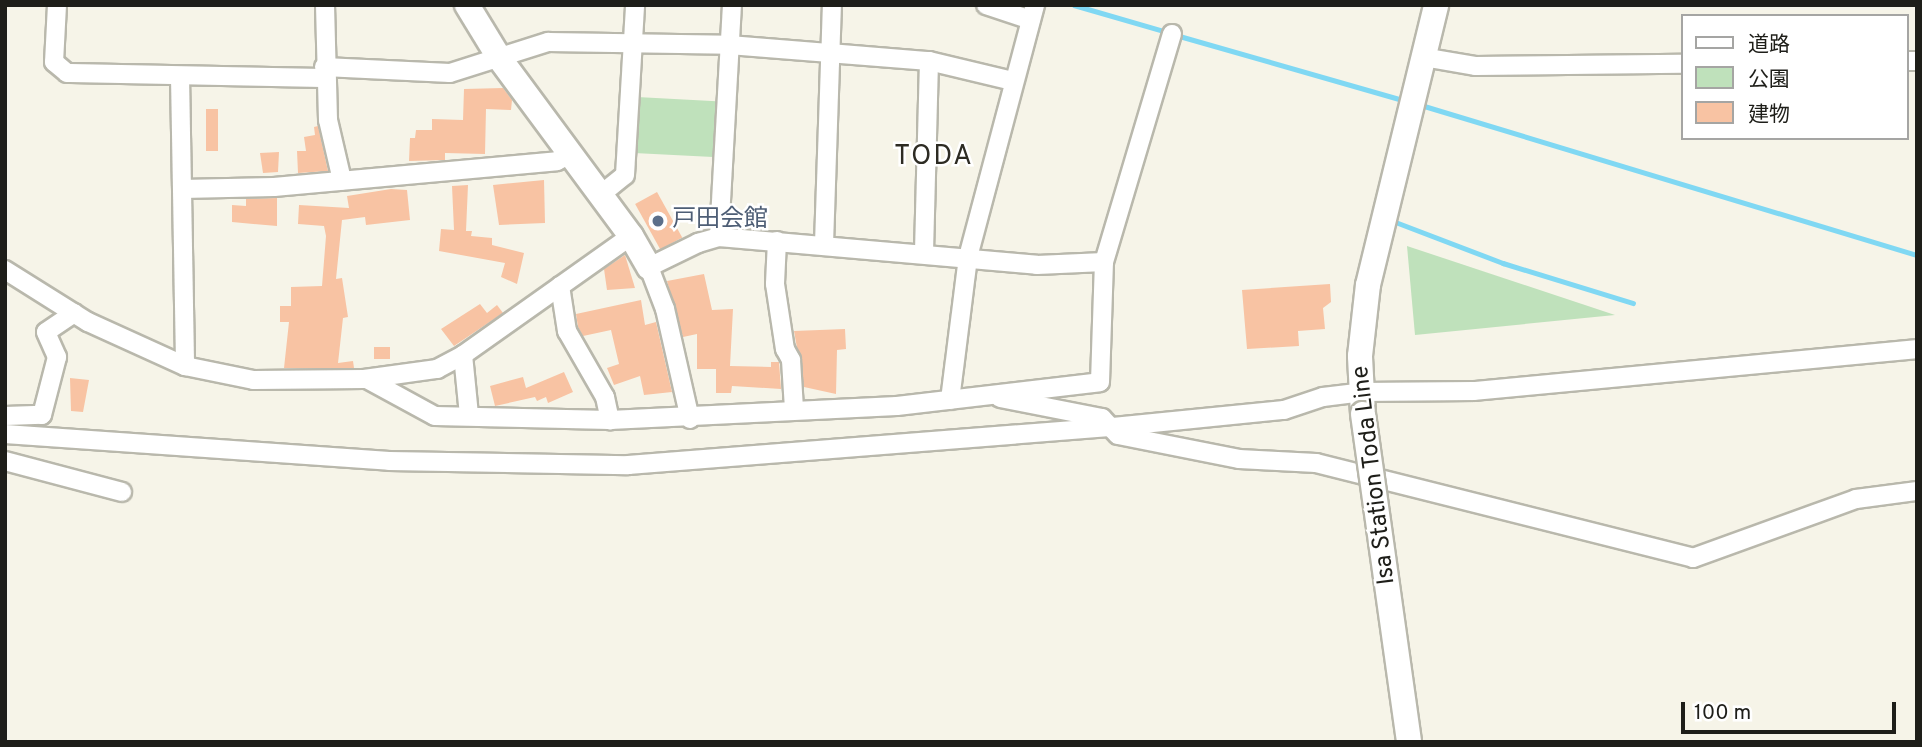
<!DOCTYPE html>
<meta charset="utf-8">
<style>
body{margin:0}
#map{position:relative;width:1922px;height:747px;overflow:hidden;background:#f6f4e8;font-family:Overpass,"Noto Sans JP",sans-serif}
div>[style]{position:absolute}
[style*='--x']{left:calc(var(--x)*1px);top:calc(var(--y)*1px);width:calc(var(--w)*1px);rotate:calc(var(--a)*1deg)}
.green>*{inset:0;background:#bfe1bb;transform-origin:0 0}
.stream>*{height:4.5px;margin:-2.25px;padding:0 2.25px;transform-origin:2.25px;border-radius:2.25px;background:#80d8f3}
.building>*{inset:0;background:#f8c3a3;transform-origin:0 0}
.roads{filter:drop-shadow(2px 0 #b9b8ac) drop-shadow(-2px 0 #b9b8ac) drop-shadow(0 2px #b9b8ac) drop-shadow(0 -2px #b9b8ac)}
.street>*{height:18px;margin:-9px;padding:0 9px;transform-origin:9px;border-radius:9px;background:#fff}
.secondary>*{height:24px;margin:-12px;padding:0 12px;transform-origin:12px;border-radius:12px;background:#fff}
.bridges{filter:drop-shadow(2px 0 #b9b8ac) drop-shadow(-2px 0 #b9b8ac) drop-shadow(0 2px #b9b8ac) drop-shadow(0 -2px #b9b8ac)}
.secondary-bridge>*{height:24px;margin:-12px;padding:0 12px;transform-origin:12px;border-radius:12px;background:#fff}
.dots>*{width:19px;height:19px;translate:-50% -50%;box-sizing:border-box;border:4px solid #fff;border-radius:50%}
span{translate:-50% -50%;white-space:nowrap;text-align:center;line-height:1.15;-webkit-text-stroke:5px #fff;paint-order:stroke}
.service-label{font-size:24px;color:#4e5e75}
.left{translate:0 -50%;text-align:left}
.street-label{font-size:24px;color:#1e1e19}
.quarter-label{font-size:28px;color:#2d2b23;letter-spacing:2px}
.frame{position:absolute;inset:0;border:7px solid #1e1e19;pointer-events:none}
.legend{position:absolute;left:1681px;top:14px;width:228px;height:126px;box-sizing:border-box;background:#fff;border:2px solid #a5a5a3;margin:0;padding:9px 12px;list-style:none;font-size:21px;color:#1e1e19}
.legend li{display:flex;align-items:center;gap:14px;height:35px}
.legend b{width:35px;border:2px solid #a5a5a3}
.scale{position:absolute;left:1681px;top:702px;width:215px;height:32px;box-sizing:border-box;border:4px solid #1e1e19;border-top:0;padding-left:9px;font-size:21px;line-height:24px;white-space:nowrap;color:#1e1e19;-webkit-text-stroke:5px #fff;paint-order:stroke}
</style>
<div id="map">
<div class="green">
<div style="left:637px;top:97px;width:84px;height:56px;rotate:3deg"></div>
<div style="clip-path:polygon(1407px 246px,1615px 315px,1415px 335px)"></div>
</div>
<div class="stream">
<div style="--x:1074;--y:5;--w:97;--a:16.2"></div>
<div style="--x:1176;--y:35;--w:239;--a:16"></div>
<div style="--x:1421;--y:105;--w:518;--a:16.83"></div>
<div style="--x:1393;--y:221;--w:118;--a:20.9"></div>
<div style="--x:1503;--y:263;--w:136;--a:17.1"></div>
</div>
<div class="building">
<div style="clip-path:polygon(503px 88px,512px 100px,511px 110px,486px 109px,485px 154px,445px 153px,445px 160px,409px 161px,410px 138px,415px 138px,416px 130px,432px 130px,432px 119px,463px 120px,464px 89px)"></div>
<div style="left:206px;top:109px;width:12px;height:42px"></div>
<div style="clip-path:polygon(318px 126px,328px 171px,298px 173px,297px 151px,306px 151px,304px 137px,315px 135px,314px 127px)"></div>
<div style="clip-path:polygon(279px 152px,278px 172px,263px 173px,260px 153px)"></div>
<div style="clip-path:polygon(544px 180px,545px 223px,499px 225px,493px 185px)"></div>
<div style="clip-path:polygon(468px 185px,466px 231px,472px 231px,471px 236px,492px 238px,492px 245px,524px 253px,517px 284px,501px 277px,505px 263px,439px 251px,441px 229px,454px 230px,452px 186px)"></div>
<div style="clip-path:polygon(391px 189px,407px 190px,410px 220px,366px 225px,365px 217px,342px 220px,336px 279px,342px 278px,348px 317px,343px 318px,338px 363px,353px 361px,354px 368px,284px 368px,289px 322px,280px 322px,280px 306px,291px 306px,291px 287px,322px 286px,326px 236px,324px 226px,298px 224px,299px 205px,349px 208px,347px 196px)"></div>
<div style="left:657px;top:192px;width:52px;height:25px;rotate:61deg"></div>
<div style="clip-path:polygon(277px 198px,277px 226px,232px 222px,232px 205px,246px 206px,246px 199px)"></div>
<div style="clip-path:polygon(625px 255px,635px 288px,607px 290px,604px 269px)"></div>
<div style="clip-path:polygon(704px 274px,712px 310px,733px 309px,730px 366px,771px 367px,771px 362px,779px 362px,781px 389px,732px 386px,731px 393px,716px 393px,716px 369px,697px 369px,697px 334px,683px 337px,667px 281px)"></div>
<div style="clip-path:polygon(1330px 284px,1331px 302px,1323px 308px,1325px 329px,1298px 331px,1299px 346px,1247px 349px,1242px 290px)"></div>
<div style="clip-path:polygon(641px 300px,645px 325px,656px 322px,672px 392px,644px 395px,640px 376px,614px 385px,607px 368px,619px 364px,611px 330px,583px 336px,578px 327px,576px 314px)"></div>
<div style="clip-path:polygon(480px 304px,487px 313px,497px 305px,503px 313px,454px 346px,441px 329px)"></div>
<div style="clip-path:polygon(845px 329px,846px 349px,837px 350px,836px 394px,804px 387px,794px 331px)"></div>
<div style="left:390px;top:347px;width:12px;height:16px;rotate:90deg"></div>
<div style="clip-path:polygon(564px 372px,573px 392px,548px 403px,546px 397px,537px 401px,535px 397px,495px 406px,490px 386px,523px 377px,526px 388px)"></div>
<div style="clip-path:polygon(70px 378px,89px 380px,83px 412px,71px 411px)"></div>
</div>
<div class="roads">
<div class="street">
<div style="--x:57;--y:5;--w:57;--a:93"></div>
<div style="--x:54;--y:62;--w:17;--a:40"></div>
<div style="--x:67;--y:73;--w:259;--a:1.1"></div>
<div style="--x:325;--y:5;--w:115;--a:88.5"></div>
<div style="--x:328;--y:120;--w:62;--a:76.9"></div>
<div style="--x:986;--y:5;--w:47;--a:18.4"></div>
<div style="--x:1423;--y:57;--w:54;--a:9.6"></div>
<div style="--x:1476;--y:66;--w:206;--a:-0.6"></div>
<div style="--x:1906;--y:61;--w:11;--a:0"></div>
<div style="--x:324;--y:67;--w:126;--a:2.7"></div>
<div style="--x:450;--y:73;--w:103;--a:-17.6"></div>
<div style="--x:548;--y:42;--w:181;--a:0.9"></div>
<div style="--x:729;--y:45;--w:201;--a:4.6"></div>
<div style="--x:929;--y:61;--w:86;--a:13.4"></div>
<div style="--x:180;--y:76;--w:290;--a:89"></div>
<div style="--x:182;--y:189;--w:92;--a:-1.2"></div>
<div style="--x:274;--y:187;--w:284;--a:-5.2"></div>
<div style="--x:557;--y:161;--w:13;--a:-27"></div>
<div style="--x:599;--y:196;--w:33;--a:-39"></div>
<div style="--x:625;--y:175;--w:170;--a:-86.6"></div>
<div style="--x:719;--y:237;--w:232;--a:-86.8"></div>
<div style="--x:777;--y:241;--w:43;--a:92.7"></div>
<div style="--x:775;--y:284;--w:66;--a:81.3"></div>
<div style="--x:785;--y:349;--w:13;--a:61"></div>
<div style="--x:791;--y:360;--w:49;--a:86.5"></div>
<div style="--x:824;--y:244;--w:239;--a:-88.1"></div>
<div style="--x:924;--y:252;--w:191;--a:-88.5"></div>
<div style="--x:5;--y:270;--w:98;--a:32.1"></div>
<div style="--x:88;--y:322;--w:107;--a:24.4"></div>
<div style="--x:185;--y:366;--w:70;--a:11.5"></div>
<div style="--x:254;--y:380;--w:110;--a:-0.5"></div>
<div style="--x:364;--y:379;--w:74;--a:-7.8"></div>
<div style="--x:437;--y:369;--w:30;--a:-28"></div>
<div style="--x:463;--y:355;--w:206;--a:-35.3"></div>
<div style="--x:560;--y:286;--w:46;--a:81.2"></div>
<div style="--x:567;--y:331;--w:76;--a:60.1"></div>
<div style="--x:605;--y:397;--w:24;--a:78"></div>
<div style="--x:463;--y:355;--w:60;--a:84.3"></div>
<div style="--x:367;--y:379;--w:77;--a:28.6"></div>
<div style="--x:435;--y:416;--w:175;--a:1.3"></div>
<div style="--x:610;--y:420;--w:287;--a:-2.8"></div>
<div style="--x:897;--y:406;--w:204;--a:-6.7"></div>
<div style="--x:1100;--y:382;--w:120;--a:-88.1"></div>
<div style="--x:1104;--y:262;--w:238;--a:-73.4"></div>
<div style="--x:1000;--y:398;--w:104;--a:11.1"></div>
<div style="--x:1102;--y:418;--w:23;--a:47"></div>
<div style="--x:1118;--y:435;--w:123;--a:11.2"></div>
<div style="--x:1239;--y:459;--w:77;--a:3"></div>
<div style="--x:1316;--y:463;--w:389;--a:14.1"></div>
<div style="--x:1693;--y:558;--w:173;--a:-19.9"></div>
<div style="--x:1856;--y:499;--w:62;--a:-7.5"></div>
<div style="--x:950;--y:400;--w:144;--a:-82.8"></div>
<div style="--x:968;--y:257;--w:261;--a:-75.1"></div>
<div style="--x:5;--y:416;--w:37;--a:-2"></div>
<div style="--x:42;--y:415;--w:60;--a:-75.5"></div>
<div style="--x:57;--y:357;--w:27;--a:-114"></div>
<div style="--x:46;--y:332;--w:34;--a:-34"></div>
<div style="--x:690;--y:419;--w:113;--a:-102.8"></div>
<div style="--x:665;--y:309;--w:45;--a:-110.9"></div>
<div style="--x:649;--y:267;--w:55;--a:-26.1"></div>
<div style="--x:698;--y:243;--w:22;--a:-16"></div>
<div style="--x:719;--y:237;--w:319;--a:5"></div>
<div style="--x:1037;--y:265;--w:67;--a:-2.6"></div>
<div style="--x:5;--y:434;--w:385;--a:4"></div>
<div style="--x:389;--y:461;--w:239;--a:1"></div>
<div style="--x:628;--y:465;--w:486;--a:-4.5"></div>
<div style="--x:1113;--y:427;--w:172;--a:-5.7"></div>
<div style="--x:1284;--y:410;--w:41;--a:-18.4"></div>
<div style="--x:1323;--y:397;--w:38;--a:-7"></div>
<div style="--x:1361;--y:392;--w:113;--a:-0.5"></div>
<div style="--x:1474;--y:391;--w:445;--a:-5.4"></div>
<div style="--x:5;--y:461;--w:121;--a:14.8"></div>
</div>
<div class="secondary">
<div style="--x:467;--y:5;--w:63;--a:58.6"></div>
<div style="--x:500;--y:59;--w:220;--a:53.5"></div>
<div style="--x:631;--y:236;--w:36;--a:60"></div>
<div style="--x:1363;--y:414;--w:58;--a:-93"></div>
<div style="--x:1360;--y:356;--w:71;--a:-83.6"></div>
<div style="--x:1368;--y:285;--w:288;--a:-76.3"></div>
</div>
</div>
<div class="bridges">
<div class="secondary-bridge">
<div style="--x:1363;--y:414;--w:331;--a:82"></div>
</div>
</div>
<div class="dots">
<div style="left:658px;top:221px;background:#5c6f8a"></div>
</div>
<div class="service-label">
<span class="left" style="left:672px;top:221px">戸田会館</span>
</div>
<div class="street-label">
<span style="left:1375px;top:475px;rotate:-97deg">Isa Station Toda Line</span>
</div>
<div class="quarter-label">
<span style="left:934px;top:157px">TODA</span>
</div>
<div class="frame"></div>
<ul class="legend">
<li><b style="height:9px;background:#fff"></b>道路</li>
<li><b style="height:19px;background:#bfe1bb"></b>公園</li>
<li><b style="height:19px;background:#f8c3a3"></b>建物</li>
</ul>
<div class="scale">100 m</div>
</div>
